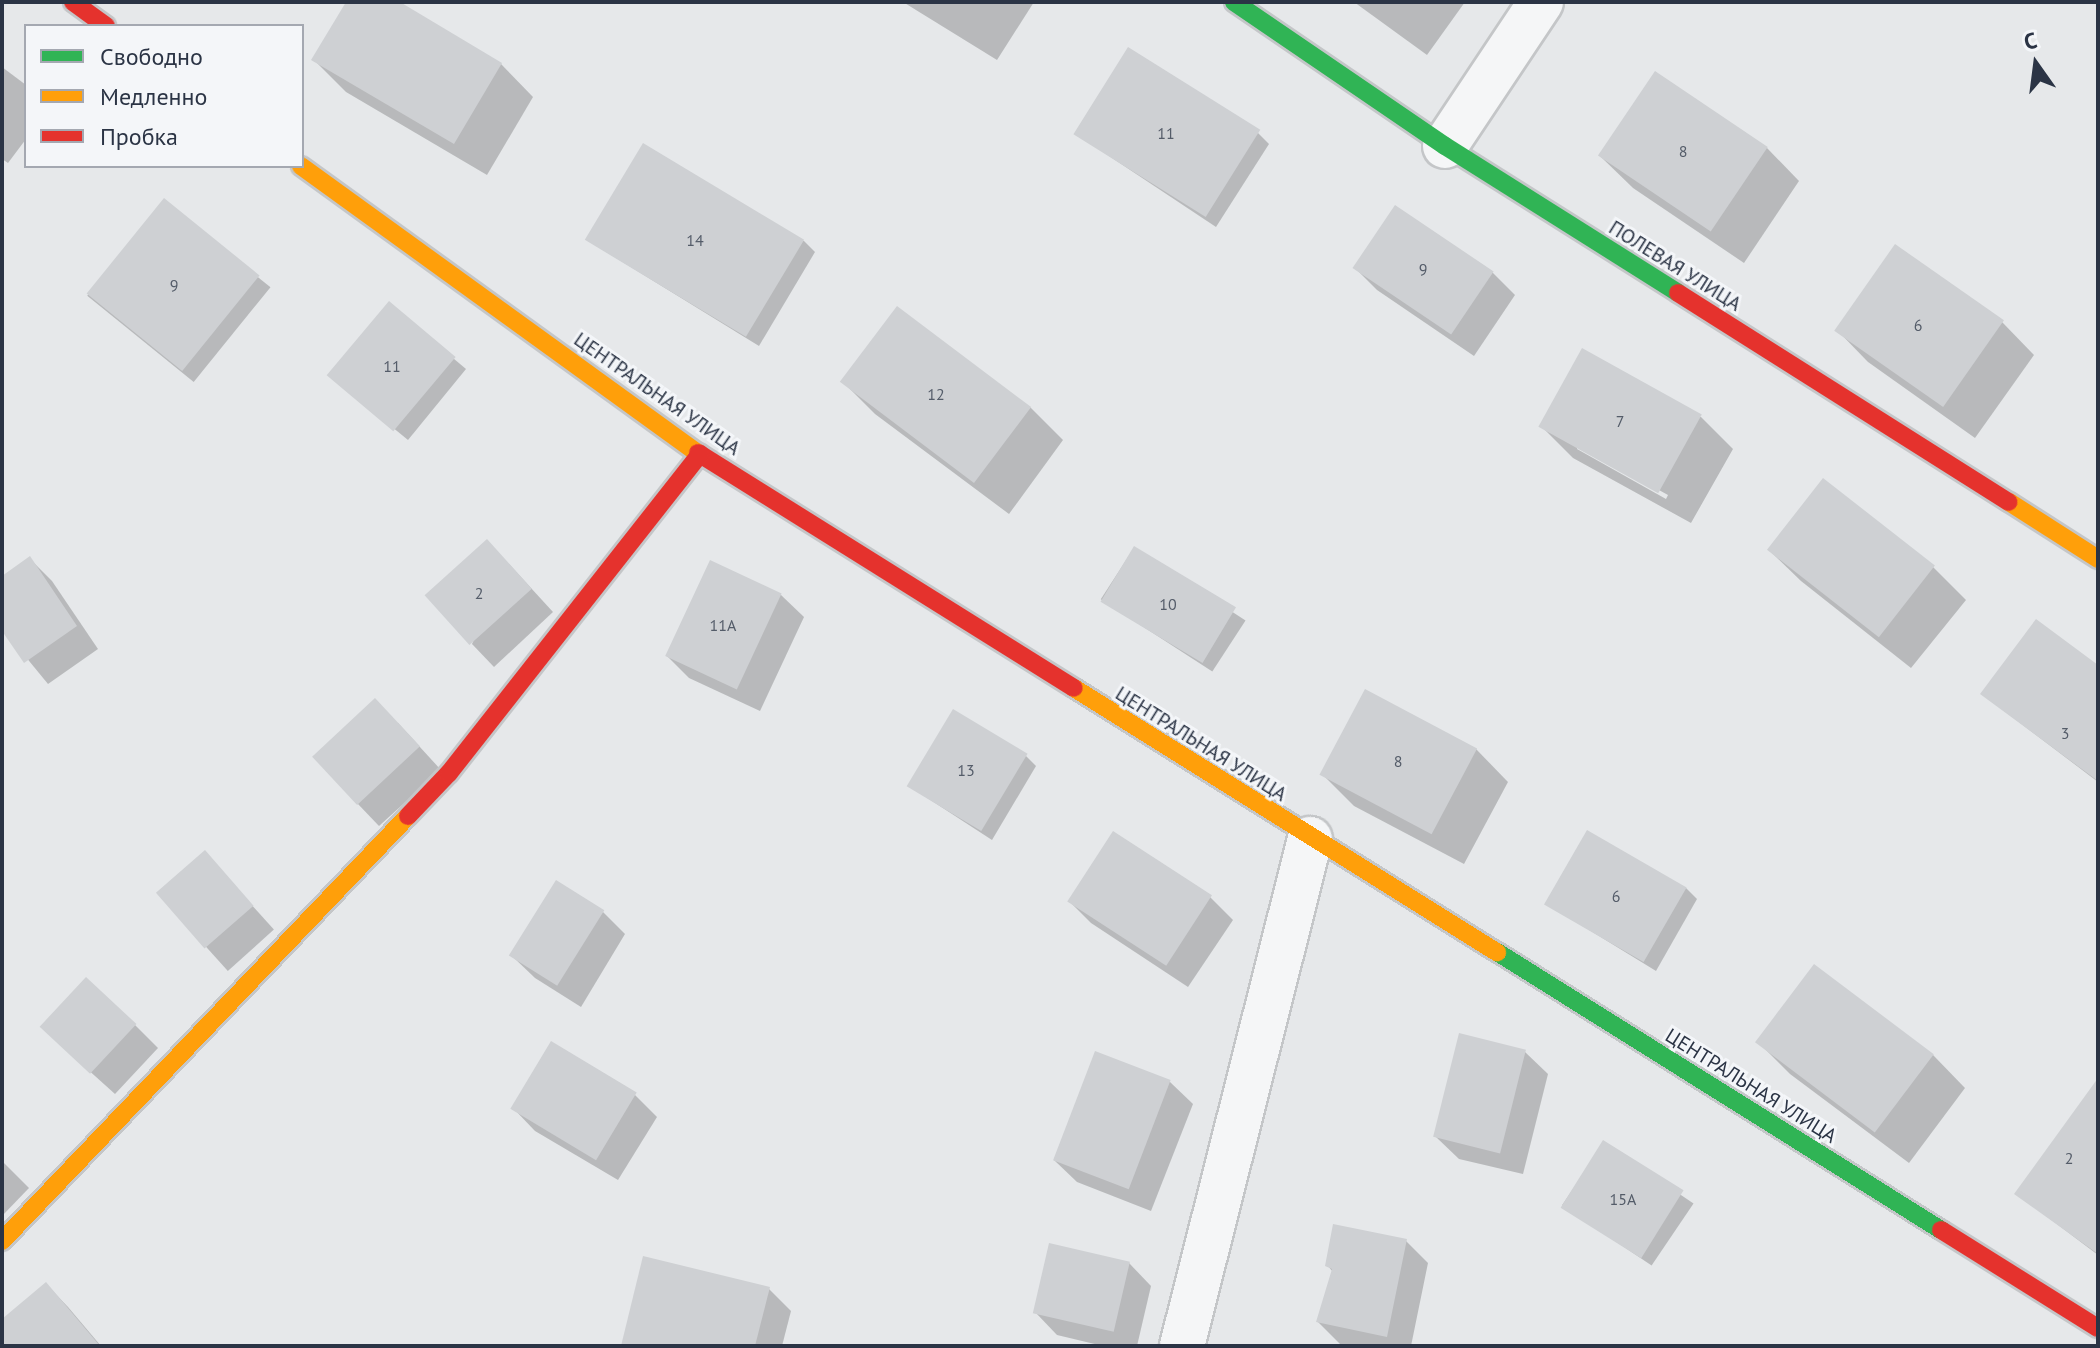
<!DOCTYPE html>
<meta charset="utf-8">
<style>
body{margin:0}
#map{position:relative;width:2100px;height:1348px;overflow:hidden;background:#e6e8ea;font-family:"PT Sans",sans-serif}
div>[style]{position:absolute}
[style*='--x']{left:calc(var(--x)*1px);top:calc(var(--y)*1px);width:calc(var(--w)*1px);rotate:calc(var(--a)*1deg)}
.shadow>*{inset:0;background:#0003;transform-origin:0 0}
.building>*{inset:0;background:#ced0d3;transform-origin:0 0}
.roads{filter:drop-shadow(2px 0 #c4c6c8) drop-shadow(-2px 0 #c4c6c8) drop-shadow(0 2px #c4c6c8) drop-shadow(0 -2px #c4c6c8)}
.street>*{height:44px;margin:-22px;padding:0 22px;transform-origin:22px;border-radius:22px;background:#f5f6f7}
.fast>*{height:18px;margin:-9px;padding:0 9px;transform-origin:9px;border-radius:9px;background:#30b455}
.slow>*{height:18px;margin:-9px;padding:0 9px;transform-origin:9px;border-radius:9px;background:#ff9f0a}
.jam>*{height:18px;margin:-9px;padding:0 9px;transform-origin:9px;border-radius:9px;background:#e5322d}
span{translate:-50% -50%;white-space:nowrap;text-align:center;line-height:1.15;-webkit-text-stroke:6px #f4f6f9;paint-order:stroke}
.number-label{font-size:16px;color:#545c69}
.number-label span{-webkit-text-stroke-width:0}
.street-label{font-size:20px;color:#2b3445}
.frame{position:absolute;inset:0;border:4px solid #2b3445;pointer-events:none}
.legend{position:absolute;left:24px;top:24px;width:280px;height:144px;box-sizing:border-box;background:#f4f6f9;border:2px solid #a4a8b1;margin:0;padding:10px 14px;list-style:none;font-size:24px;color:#2b3445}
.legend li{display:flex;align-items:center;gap:16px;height:40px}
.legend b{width:40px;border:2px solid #a4a8b1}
.north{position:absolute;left:1996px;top:24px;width:80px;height:80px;-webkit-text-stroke:6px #f4f6f9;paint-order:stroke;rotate:346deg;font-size:22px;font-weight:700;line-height:32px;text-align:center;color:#2b3445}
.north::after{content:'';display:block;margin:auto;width:28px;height:36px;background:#2b3445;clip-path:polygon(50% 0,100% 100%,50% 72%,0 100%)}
</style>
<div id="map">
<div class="shadow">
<div style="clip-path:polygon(348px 2px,396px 2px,501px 64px,533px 97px,487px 175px,346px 92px,314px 60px)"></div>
<div style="clip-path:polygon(903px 2px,1034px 2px,997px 60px)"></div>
<div style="clip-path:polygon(1354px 2px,1465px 2px,1427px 55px)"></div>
<div style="clip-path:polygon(2px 67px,26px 85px,26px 139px,8px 163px,2px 159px)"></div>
<div style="clip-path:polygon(1258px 133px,1269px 144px,1216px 227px,1076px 134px)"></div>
<div style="clip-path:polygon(1767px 148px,1799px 181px,1744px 263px,1633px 188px,1600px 156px)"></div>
<div style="left:164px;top:201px;width:137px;height:122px;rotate:39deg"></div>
<div style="clip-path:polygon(587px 240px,804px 241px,815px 252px,759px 346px)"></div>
<div style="clip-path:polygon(1355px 268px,1492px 272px,1515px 295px,1474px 356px,1377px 290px)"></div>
<div style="clip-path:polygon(389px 304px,466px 369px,408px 440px,342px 386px)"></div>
<div style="clip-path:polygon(897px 309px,1031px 408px,1063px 440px,1009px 514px,875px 414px,843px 382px)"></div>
<div style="clip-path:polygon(2002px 322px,2034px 355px,1975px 438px,1868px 362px,1836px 329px)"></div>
<div style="clip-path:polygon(evenodd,1701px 417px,1733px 449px,1691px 523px,1573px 458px,1541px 426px,1701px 417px,1577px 445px,1668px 495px,1666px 499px,1577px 449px,1577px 445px)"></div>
<div style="left:1134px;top:548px;width:133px;height:61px;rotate:33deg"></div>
<div style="clip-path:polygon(1768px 549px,1933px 567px,1966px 600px,1911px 668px,1801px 581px)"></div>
<div style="clip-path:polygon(30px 559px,52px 581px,98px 649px,48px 684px,2px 628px,2px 578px)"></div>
<div style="clip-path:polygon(711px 562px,781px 595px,804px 617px,760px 711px,689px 678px,667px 656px)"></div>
<div style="clip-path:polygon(509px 564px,553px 612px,494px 667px,472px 644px)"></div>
<div style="clip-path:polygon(2098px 667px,2098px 782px,1982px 694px)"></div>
<div style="clip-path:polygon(398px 723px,441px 770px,379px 826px,357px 803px)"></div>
<div style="clip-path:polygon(1476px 749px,1508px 782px,1464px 864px,1354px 806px,1322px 774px)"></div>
<div style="clip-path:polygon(1025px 755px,1036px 766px,992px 840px,909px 786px)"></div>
<div style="left:205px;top:853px;width:103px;height:62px;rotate:48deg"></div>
<div style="clip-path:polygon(1686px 888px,1697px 899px,1656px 971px,1547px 904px)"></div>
<div style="clip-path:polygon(1210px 897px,1233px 920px,1188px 987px,1091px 923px,1069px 901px)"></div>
<div style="clip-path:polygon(603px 912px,625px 934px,581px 1007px,535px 978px,512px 956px)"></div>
<div style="clip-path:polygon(135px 1025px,158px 1048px,115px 1094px,65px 1049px)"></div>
<div style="clip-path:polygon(1758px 1042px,1933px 1055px,1965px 1088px,1909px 1163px,1790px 1074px)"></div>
<div style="clip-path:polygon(1525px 1052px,1548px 1074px,1523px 1174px,1459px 1159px,1436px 1137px)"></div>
<div style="clip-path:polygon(1096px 1053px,1170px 1082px,1193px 1104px,1151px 1211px,1077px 1182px,1054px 1160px)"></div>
<div style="clip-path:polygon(635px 1095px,657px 1117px,618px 1180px,535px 1131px,513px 1108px)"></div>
<div style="clip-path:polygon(2098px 1125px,2098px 1255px,2017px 1194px)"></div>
<div style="left:1604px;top:1143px;width:108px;height:75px;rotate:34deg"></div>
<div style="clip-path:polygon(2px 1161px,29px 1188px,2px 1216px)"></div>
<div style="clip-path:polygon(1406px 1241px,1428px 1263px,1411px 1346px,1340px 1344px,1318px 1322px,1333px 1272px,1327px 1265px)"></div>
<div style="clip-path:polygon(1129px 1263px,1151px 1286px,1137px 1346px,1103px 1346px,1057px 1335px,1035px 1312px)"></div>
<div style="clip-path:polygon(46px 1284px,68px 1307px,101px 1346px,2px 1346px,2px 1321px)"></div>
<div style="clip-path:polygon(769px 1289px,791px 1311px,782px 1346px,628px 1346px)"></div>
</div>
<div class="building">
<div style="clip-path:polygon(346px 2px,400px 2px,502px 63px,454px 144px,311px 60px)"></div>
<div style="left:1128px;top:47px;width:156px;height:103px;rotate:32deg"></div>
<div style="left:1655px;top:71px;width:136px;height:102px;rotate:34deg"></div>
<div style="left:643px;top:143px;width:188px;height:113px;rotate:31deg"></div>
<div style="left:164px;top:198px;width:123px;height:123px;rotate:39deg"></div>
<div style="left:1395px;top:205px;width:119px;height:76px;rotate:34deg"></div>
<div style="left:1895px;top:244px;width:133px;height:106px;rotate:35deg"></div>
<div style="left:389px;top:301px;width:87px;height:97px;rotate:40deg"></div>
<div style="left:897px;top:306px;width:168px;height:95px;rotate:37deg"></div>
<div style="left:1582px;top:348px;width:137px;height:90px;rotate:29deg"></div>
<div style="left:1823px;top:478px;width:142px;height:91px;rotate:38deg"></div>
<div style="left:487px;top:539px;width:67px;height:84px;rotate:48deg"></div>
<div style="left:1134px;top:546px;width:119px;height:65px;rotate:31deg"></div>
<div style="clip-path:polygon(30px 556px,77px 626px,24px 663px,2px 631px,2px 576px)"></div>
<div style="left:710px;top:560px;width:79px;height:106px;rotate:25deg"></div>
<div style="clip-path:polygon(2036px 619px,2098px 665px,2098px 781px,1980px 694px)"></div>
<div style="left:1365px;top:689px;width:127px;height:97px;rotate:28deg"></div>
<div style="left:375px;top:698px;width:66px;height:86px;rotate:47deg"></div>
<div style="left:953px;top:709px;width:87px;height:90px;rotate:31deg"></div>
<div style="left:1587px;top:830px;width:115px;height:86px;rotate:30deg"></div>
<div style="left:1113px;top:831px;width:118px;height:84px;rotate:33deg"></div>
<div style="left:205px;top:850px;width:74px;height:65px;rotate:49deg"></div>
<div style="left:556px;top:880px;width:57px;height:89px;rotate:32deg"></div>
<div style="left:1814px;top:964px;width:150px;height:98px;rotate:37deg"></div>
<div style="left:86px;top:977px;width:69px;height:68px;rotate:43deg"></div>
<div style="left:1459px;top:1033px;width:69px;height:107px;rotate:14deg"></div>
<div style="left:551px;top:1041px;width:100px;height:79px;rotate:31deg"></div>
<div style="left:1095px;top:1051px;width:81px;height:117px;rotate:21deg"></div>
<div style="clip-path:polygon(2098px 1078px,2098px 1254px,2014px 1194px)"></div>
<div style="left:1603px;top:1140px;width:95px;height:80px;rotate:32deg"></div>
<div style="clip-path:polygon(1333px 1224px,1407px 1239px,1387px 1337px,1316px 1322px,1332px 1269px,1325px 1266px)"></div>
<div style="left:1049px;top:1243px;width:83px;height:72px;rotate:13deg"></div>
<div style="clip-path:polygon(643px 1256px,770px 1287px,755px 1346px,621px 1346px)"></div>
<div style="clip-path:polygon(46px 1282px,100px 1346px,2px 1346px,2px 1319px)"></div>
</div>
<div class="roads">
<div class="street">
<div style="--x:1445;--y:146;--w:173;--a:-56.3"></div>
<div style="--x:1182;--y:1346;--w:523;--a:-75.83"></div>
</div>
<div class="fast">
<div style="--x:1234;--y:2;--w:255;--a:34.3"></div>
<div style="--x:1445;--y:146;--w:275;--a:32.2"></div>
<div style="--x:1497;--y:952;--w:524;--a:32.05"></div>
</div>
<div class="slow">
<div style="--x:301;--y:166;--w:490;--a:35.9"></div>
<div style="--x:2009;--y:502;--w:106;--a:32.6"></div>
<div style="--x:1074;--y:688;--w:499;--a:32"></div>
<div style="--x:2;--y:1241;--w:588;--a:-46.31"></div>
</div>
<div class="jam">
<div style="--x:73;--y:2;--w:41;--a:36"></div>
<div style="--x:1678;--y:293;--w:391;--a:32.3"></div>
<div style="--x:698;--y:453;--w:443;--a:32"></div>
<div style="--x:408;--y:816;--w:59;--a:-46.4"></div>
<div style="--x:449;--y:773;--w:406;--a:-51.8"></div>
<div style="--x:1941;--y:1230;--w:185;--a:32"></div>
</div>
</div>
<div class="number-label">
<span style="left:1166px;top:133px">11</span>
<span style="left:1683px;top:151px">8</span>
<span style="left:695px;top:240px">14</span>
<span style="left:1423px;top:269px">9</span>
<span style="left:174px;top:285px">9</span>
<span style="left:1918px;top:325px">6</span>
<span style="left:392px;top:366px">11</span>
<span style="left:936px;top:394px">12</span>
<span style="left:1620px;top:421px">7</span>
<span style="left:479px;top:593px">2</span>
<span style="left:1168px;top:604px">10</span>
<span style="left:723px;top:625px">11А</span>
<span style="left:2065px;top:733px">3</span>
<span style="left:1398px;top:761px">8</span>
<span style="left:966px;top:770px">13</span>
<span style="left:1616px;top:896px">6</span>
<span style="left:2069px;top:1158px">2</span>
<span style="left:1623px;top:1199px">15А</span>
</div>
<div class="street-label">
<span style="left:1675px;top:266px;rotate:32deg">ПОЛЕВАЯ УЛИЦА</span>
<span style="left:657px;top:394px;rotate:35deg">ЦЕНТРАЛЬНАЯ УЛИЦА</span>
<span style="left:1201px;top:744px;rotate:32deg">ЦЕНТРАЛЬНАЯ УЛИЦА</span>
<span style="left:1751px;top:1086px;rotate:32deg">ЦЕНТРАЛЬНАЯ УЛИЦА</span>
</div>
<div class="frame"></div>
<ul class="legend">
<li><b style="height:10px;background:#30b455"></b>Свободно</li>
<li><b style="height:10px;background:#ff9f0a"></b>Медленно</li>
<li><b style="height:10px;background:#e5322d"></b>Пробка</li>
</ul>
<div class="north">С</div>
</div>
